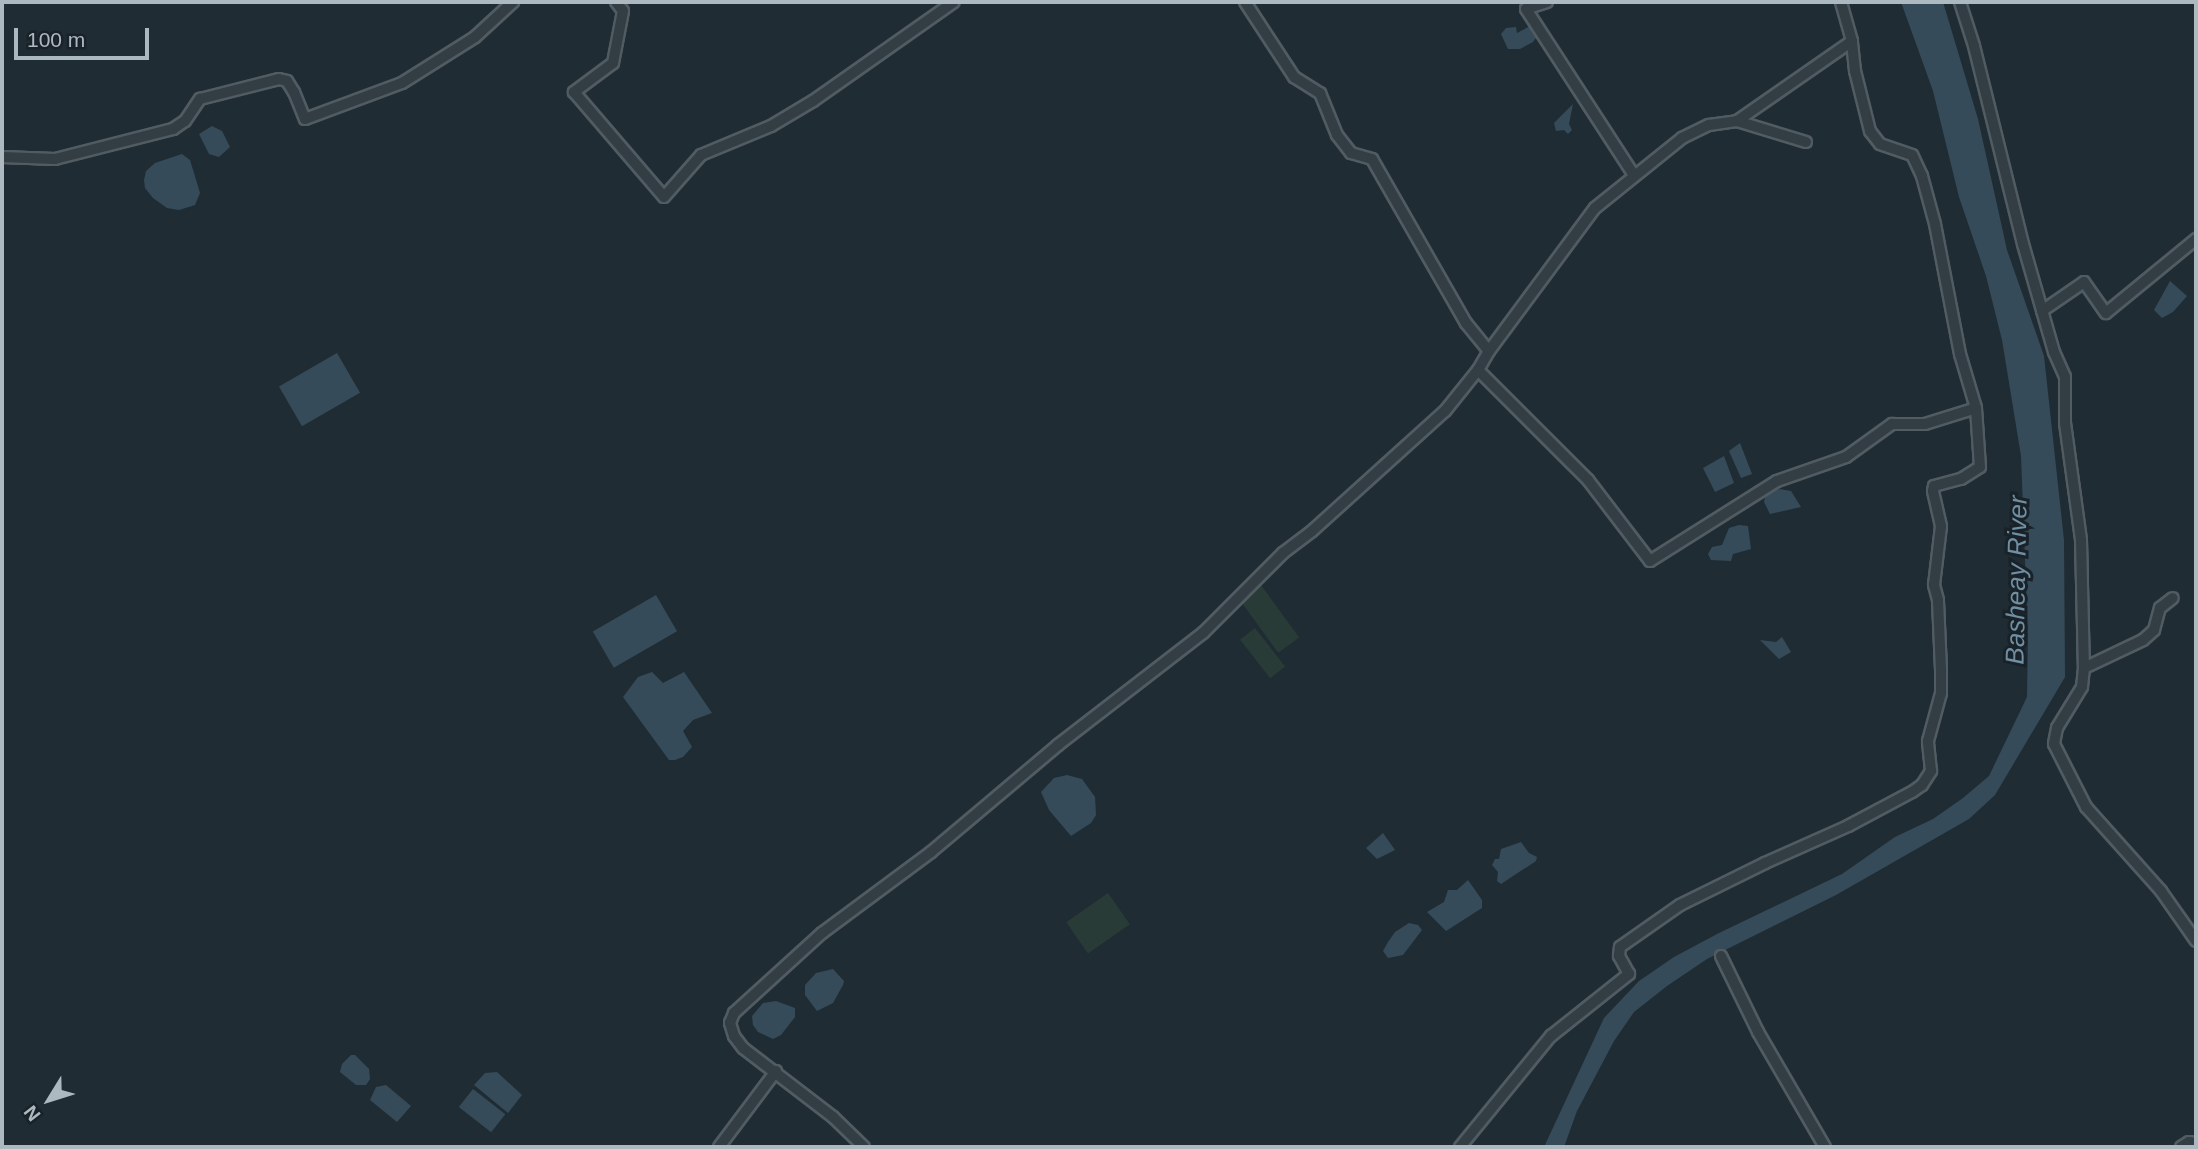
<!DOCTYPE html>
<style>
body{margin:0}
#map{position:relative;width:2198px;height:1149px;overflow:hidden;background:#202c33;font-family:Arial,sans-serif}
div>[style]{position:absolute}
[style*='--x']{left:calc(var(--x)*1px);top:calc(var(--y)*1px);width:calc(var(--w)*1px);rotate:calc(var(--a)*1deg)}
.green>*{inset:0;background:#283b37;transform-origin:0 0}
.water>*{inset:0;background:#354b59;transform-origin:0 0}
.roads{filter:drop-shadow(2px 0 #515b62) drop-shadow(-2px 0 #515b62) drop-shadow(0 2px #515b62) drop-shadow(0 -2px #515b62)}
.minor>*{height:10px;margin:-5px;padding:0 5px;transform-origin:5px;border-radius:5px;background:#333d44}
span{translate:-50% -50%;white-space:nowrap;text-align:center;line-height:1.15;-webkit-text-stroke:6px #192228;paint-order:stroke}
.water-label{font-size:26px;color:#708fa3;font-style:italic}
.frame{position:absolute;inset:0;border:4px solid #adb9c1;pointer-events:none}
.north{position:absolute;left:14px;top:1065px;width:70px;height:70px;-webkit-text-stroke:5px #192228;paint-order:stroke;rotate:232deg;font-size:19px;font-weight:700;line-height:28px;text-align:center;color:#adb9c1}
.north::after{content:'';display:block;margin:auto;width:24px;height:32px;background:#adb9c1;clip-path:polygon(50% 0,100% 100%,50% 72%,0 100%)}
.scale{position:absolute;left:14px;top:28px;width:135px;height:32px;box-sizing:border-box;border:4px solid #adb9c1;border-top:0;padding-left:9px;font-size:21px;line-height:24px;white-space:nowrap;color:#adb9c1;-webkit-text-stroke:5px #192228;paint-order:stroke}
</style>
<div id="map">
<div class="green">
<div style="left:1261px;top:585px;width:65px;height:26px;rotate:54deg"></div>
<div style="left:1255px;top:628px;width:49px;height:19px;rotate:52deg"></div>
<div style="left:1108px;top:893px;width:38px;height:51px;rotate:55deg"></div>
</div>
<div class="water">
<div style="clip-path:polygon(1901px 2px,1943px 2px,1978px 119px,2007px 250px,2044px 356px,2064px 540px,2065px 677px,1995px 795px,1969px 819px,1836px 895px,1707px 959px,1667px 986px,1634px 1012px,1614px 1041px,1577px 1111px,1564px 1147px,1544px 1147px,1604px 1018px,1639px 981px,1674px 957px,1719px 933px,1842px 874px,1895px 837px,1933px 819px,1963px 798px,1989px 776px,2027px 697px,2028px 636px,2021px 456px,2002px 340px,1986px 276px,1959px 197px,1933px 91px)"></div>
<div style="clip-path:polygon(1530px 26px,1533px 34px,1538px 35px,1533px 42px,1520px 49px,1508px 49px,1501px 34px,1506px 28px,1516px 27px,1517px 33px)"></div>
<div style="clip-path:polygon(1573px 104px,1569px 124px,1572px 130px,1568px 134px,1564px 130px,1556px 131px,1554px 123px)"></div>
<div style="clip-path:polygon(212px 126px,222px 131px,230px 147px,219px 157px,209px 154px,199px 134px)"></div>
<div style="clip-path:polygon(182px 154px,190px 160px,200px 193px,195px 205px,179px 210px,167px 208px,153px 198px,145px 188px,144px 180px,146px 171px,155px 163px)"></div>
<div style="clip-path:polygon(2170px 281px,2187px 296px,2173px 312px,2162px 318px,2154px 310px)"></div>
<div style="left:337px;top:353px;width:46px;height:67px;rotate:60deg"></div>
<div style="clip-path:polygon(1740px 443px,1752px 474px,1741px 478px,1729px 451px)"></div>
<div style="clip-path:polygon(1724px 456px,1734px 483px,1715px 492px,1703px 468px)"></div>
<div style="clip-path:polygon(1780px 489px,1791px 491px,1801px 507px,1770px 514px,1764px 502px,1766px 493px)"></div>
<div style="clip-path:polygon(1739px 525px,1748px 526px,1751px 549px,1733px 554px,1731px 561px,1711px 560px,1708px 554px,1712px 547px,1722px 545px,1729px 528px)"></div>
<div style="left:656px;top:595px;width:42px;height:73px;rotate:60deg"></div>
<div style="clip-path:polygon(1782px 637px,1791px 652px,1779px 659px,1760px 640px,1776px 642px)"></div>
<div style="clip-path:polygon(652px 672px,663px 683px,684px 672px,712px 713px,693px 720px,683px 731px,692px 747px,683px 757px,675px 760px,669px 760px,623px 697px,638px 677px)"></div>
<div style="clip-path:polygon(1067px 775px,1082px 779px,1095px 797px,1096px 815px,1091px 823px,1071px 836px,1049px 810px,1041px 792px,1054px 778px)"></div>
<div style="clip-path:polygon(1383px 833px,1395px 850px,1377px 859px,1366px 848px)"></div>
<div style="clip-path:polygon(1521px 842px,1529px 853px,1537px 857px,1536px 861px,1501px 884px,1497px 881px,1498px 872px,1492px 865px,1495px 859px,1499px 859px,1501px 849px)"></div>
<div style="clip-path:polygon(1468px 880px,1482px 900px,1482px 908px,1446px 931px,1427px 912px,1444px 902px,1448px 890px,1457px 890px)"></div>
<div style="clip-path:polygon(1409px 923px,1418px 925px,1422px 930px,1403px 955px,1388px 958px,1383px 951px,1388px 942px,1395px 932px)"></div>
<div style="clip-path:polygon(833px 969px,844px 981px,843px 985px,833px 1003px,817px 1011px,805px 995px,805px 985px,816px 973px)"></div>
<div style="clip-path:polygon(776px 1001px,795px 1008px,795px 1017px,781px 1035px,773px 1039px,758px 1032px,753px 1025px,752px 1016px,763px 1003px)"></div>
<div style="clip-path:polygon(351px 1055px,355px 1055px,369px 1069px,370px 1079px,366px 1085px,356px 1085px,340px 1072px,342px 1064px)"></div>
<div style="clip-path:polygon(497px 1072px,522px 1095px,508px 1113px,474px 1085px,485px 1073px)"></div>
<div style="clip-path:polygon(386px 1085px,411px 1106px,397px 1122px,370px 1100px,376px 1087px)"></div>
<div style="left:473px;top:1089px;width:41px;height:23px;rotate:38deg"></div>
</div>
<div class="roads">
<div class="minor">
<div style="--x:616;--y:2;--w:11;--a:52"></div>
<div style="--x:623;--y:11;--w:53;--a:100.9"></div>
<div style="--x:613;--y:63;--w:49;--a:143.4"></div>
<div style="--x:574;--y:92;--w:138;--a:49.4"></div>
<div style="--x:664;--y:197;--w:56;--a:-48.6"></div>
<div style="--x:701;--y:155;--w:76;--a:-22.5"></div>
<div style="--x:771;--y:126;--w:49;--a:-30.8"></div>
<div style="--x:813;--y:101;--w:172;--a:-35.1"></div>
<div style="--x:1245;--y:2;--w:90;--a:56.8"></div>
<div style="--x:1294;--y:77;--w:31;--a:32"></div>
<div style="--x:1320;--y:93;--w:45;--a:68"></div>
<div style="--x:1337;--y:135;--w:23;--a:52"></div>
<div style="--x:1351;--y:153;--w:22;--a:16"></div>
<div style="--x:1372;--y:159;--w:189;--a:60.2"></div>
<div style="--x:1466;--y:323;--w:36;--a:51"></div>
<div style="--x:1489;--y:351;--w:22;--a:120"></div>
<div style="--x:1478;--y:370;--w:156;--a:45"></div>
<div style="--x:1588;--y:480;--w:102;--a:52.6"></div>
<div style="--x:1650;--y:561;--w:150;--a:-32.2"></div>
<div style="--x:1777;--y:481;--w:73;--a:-19.2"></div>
<div style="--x:1846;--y:457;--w:57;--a:-35.7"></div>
<div style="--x:1892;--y:424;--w:33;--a:0"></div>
<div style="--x:1925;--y:424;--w:53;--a:-17.4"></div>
<div style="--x:1547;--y:2;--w:22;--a:162"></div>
<div style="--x:1526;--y:9;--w:198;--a:57"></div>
<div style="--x:1960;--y:2;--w:46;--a:72.3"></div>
<div style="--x:1974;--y:46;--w:204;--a:76.1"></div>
<div style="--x:2023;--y:244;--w:112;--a:74"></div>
<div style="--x:2054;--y:352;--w:27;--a:66"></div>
<div style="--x:2065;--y:377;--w:46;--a:90"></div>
<div style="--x:2065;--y:423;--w:118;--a:82.2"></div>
<div style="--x:2081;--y:540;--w:128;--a:88.7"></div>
<div style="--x:2084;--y:668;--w:19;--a:96"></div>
<div style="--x:2082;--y:687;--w:48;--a:121.4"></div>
<div style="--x:2057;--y:728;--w:16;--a:101"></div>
<div style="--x:2054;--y:744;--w:71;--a:63.1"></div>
<div style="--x:2086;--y:807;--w:113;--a:48.2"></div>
<div style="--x:2161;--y:891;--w:61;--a:55"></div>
<div style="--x:1737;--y:121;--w:72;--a:16.9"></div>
<div style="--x:2;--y:157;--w:53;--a:2.2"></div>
<div style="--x:55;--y:159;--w:122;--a:-14.3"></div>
<div style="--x:173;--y:129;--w:14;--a:-34"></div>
<div style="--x:185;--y:121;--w:27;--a:-56"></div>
<div style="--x:200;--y:99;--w:81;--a:-14.2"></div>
<div style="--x:279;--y:79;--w:8;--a:14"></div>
<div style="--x:287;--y:81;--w:13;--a:58"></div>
<div style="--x:294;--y:92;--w:29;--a:68"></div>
<div style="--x:305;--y:119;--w:103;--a:-20.4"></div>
<div style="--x:402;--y:83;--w:86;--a:-32.2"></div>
<div style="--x:475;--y:37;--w:52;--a:-42.6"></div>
<div style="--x:2042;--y:311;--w:51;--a:-34.6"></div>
<div style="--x:2084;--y:282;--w:38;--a:55"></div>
<div style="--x:2106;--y:313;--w:117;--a:-39.4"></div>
<div style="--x:1489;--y:351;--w:178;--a:-53.5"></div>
<div style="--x:1595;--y:208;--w:112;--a:-38.8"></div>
<div style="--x:1682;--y:138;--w:30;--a:-26"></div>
<div style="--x:1709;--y:125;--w:28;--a:-8"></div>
<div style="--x:1737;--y:121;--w:140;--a:-34.8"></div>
<div style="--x:2084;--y:668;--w:65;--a:-25.4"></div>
<div style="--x:2143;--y:640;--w:15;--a:-42"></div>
<div style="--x:2154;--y:630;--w:23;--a:-75"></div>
<div style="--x:2160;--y:608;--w:16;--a:-38"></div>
<div style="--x:1721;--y:956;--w:85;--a:64"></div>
<div style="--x:1758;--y:1032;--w:133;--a:59.8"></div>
<div style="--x:719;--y:1147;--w:95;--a:-53.1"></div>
<div style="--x:864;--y:1147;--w:43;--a:-135.9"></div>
<div style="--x:833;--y:1117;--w:113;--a:-142.5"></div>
<div style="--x:743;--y:1048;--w:15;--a:-127"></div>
<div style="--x:734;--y:1036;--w:14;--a:-107"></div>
<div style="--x:730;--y:1023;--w:11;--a:-68"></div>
<div style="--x:734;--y:1013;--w:119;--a:-42.3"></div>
<div style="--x:822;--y:933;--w:136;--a:-36.6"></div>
<div style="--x:931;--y:852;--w:166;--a:-40.1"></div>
<div style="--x:1058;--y:745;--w:183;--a:-37.7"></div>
<div style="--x:1203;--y:633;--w:113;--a:-45"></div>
<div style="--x:1283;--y:553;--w:36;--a:-37"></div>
<div style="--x:1312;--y:531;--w:179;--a:-42.1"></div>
<div style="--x:1445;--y:411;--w:53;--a:-51.2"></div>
<div style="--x:1460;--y:1147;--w:144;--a:-50.7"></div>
<div style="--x:1551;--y:1036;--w:100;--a:-38.5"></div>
<div style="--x:1629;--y:974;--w:21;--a:-119"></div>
<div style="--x:1619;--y:956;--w:9;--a:-84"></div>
<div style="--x:1620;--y:947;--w:73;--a:-35"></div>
<div style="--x:1680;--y:905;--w:95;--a:-26.3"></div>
<div style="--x:1765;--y:863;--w:91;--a:-24"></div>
<div style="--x:1848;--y:826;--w:72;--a:-28"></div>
<div style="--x:1912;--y:792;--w:12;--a:-35"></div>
<div style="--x:1922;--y:785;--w:17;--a:-57"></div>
<div style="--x:1931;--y:771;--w:30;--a:-96"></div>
<div style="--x:1928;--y:741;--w:50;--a:-74.8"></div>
<div style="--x:1941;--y:693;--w:23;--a:-90"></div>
<div style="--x:1941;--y:670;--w:70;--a:-92.5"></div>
<div style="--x:1938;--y:600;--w:16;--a:-105"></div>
<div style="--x:1934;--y:585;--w:59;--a:-83.2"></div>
<div style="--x:1941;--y:526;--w:36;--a:-103"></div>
<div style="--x:1933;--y:491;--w:5;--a:-79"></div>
<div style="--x:1934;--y:486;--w:28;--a:-15"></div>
<div style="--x:1961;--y:479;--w:22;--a:-32"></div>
<div style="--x:1980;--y:467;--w:59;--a:-93.9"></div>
<div style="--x:1976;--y:408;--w:56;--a:-106.5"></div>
<div style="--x:1960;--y:354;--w:132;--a:-100.9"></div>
<div style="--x:1935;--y:224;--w:50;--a:-105.2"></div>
<div style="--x:1922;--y:176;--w:23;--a:-115"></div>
<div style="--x:1912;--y:155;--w:34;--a:-161"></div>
<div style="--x:1880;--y:144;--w:16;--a:-128"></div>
<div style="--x:1870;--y:131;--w:62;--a:-104"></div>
<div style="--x:1855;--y:71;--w:30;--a:-96"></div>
<div style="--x:1852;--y:41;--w:41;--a:-105.8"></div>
<div style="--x:2181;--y:1147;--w:9;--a:-32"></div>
<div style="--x:2189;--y:1142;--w:7;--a:8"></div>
</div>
</div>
<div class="water-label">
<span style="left:2017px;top:580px;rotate:-89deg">Basheay River</span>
</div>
<div class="frame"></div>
<div class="north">N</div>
<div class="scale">100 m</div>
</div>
